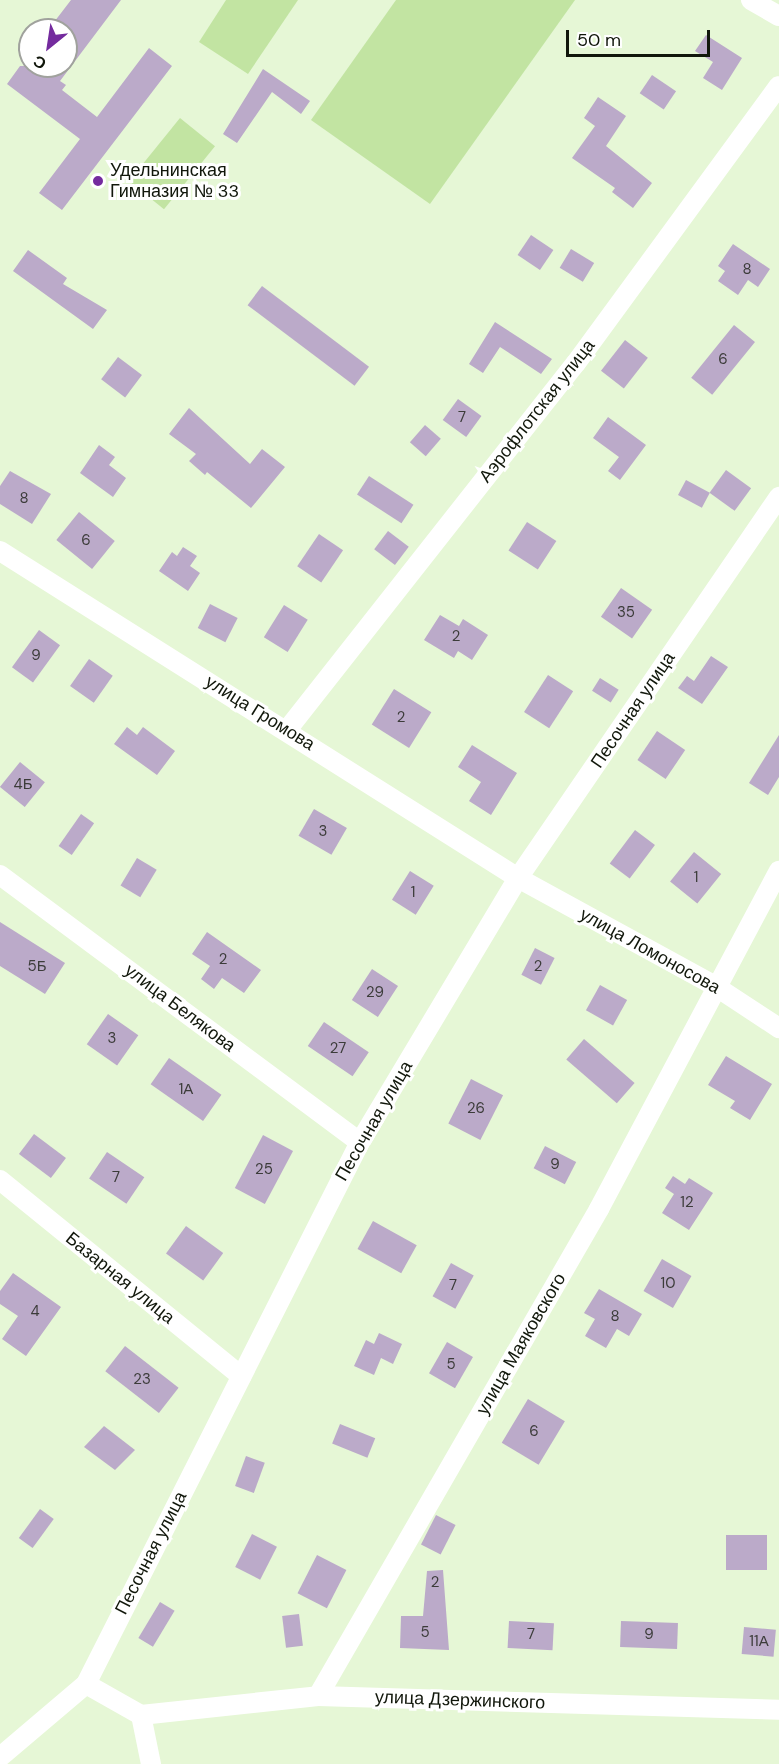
<!DOCTYPE html>
<meta charset="utf-8">
<style>
body{margin:0}
#map{position:relative;width:779px;height:1764px;overflow:hidden;background:#e6f7d6;font-family:"DM Sans",sans-serif}
div>[style]{position:absolute}
[style*='--x']{left:calc(var(--x)*1px);top:calc(var(--y)*1px);width:calc(var(--w)*1px);rotate:calc(var(--a)*1deg)}
.green>*{inset:0;background:#c2e4a2;transform-origin:0 0}
.building>*{inset:0;background:#bbaac9;transform-origin:0 0}
.minor>*{height:20px;margin:-10px;padding:0 10px;transform-origin:10px;border-radius:10px;background:#fff}
.dots>*{width:16px;height:16px;translate:-50% -50%;box-sizing:border-box;border:3px solid #fff;border-radius:50%}
span{translate:-50% -50%;white-space:nowrap;text-align:center;line-height:1.15;-webkit-text-stroke:6px #fff;paint-order:stroke}
.number-label{font-size:15px;color:#3c3c3a}
.number-label span{-webkit-text-stroke-width:0}
.poi-label{font-size:18px;color:#11170b}
.left{translate:0 -50%;text-align:left}
.street-label{font-size:18px;color:#11170b}
.north{position:absolute;left:18px;top:18px;width:60px;height:60px;box-sizing:border-box;background:#fff;border:2px solid #a0a29d;border-radius:50%;rotate:210deg;font-size:16px;font-weight:700;line-height:24px;text-align:center;color:#11170b}
.north::after{content:'';display:block;margin:auto;width:21px;height:27px;background:#742b9e;clip-path:polygon(50% 0,100% 100%,50% 72%,0 100%)}
.scale{position:absolute;left:566px;top:30px;width:144px;height:27px;box-sizing:border-box;border:3px solid #11170b;border-top:0;padding-left:8px;font-size:18px;line-height:21px;white-space:nowrap;color:#11170b;-webkit-text-stroke:4px #fff;paint-order:stroke}
</style>
<div id="map">
<div class="green">
<div style="clip-path:polygon(226px 0,298px 0,248px 74px,199px 42px)"></div>
<div style="clip-path:polygon(396px 0,575px 0,430px 204px,311px 120px)"></div>
<div style="left:180px;top:118px;width:45px;height:81px;rotate:39deg"></div>
</div>
<div class="building">
<div style="clip-path:polygon(71px 0,121px 0,60px 81px,66px 85px,62px 90px,97px 117px,149px 48px,172px 66px,62px 210px,39px 193px,80px 139px,7px 84px,20px 66px,66px 66px,66px 30px,48px 30px)"></div>
<div style="clip-path:polygon(706px 35px,742px 58px,722px 90px,703px 78px,713px 62px,695px 51px)"></div>
<div style="clip-path:polygon(263px 69px,310px 101px,301px 114px,272px 92px,237px 143px,223px 134px)"></div>
<div style="left:652px;top:75px;width:29px;height:22px;rotate:34deg"></div>
<div style="clip-path:polygon(598px 97px,626px 116px,606px 146px,652px 183px,633px 208px,612px 192px,615px 188px,572px 158px,595px 126px,584px 118px)"></div>
<div style="left:531px;top:235px;width:27px;height:24px;rotate:34deg"></div>
<div style="clip-path:polygon(733px 244px,770px 269px,758px 287px,748px 280px,738px 295px,718px 281px,725px 271px,718px 266px)"></div>
<div style="left:571px;top:249px;width:27px;height:22px;rotate:31deg"></div>
<div style="clip-path:polygon(28px 250px,67px 278px,63px 284px,107px 310px,93px 329px,13px 271px)"></div>
<div style="left:262px;top:286px;width:134px;height:24px;rotate:37deg"></div>
<div style="clip-path:polygon(495px 322px,552px 359px,541px 374px,500px 347px,483px 373px,469px 364px)"></div>
<div style="left:734px;top:325px;width:27px;height:68px;rotate:39deg"></div>
<div style="left:625px;top:340px;width:29px;height:39px;rotate:38deg"></div>
<div style="left:118px;top:357px;width:30px;height:28px;rotate:37deg"></div>
<div style="left:458px;top:399px;width:29px;height:26px;rotate:36deg"></div>
<div style="clip-path:polygon(189px 408px,250px 464px,262px 449px,285px 467px,251px 508px,207px 472px,205px 475px,189px 461px,196px 454px,169px 434px)"></div>
<div style="clip-path:polygon(608px 417px,646px 445px,620px 480px,608px 471px,619px 457px,593px 438px)"></div>
<div style="left:425px;top:425px;width:21px;height:23px;rotate:41deg"></div>
<div style="clip-path:polygon(99px 445px,115px 457px,109px 465px,126px 478px,113px 497px,80px 473px)"></div>
<div style="left:726px;top:470px;width:31px;height:28px;rotate:36deg"></div>
<div style="clip-path:polygon(10px 471px,51px 494px,32px 524px,0 504px,0 486px)"></div>
<div style="left:369px;top:476px;width:53px;height:22px;rotate:33deg"></div>
<div style="left:686px;top:480px;width:27px;height:17px;rotate:28deg"></div>
<div style="left:79px;top:512px;width:46px;height:36px;rotate:39deg"></div>
<div style="left:527px;top:522px;width:35px;height:34px;rotate:33deg"></div>
<div style="left:388px;top:531px;width:26px;height:23px;rotate:37deg"></div>
<div style="left:319px;top:534px;width:29px;height:39px;rotate:34deg"></div>
<div style="clip-path:polygon(183px 547px,197px 556px,190px 566px,200px 573px,188px 591px,159px 571px,172px 552px,177px 556px)"></div>
<div style="left:621px;top:588px;width:38px;height:35px;rotate:35deg"></div>
<div style="left:210px;top:604px;width:31px;height:27px;rotate:27deg"></div>
<div style="left:284px;top:605px;width:28px;height:38px;rotate:32deg"></div>
<div style="clip-path:polygon(440px 615px,459px 626px,463px 619px,488px 635px,472px 660px,458px 651px,454px 658px,424px 640px)"></div>
<div style="left:39px;top:630px;width:26px;height:46px;rotate:36deg"></div>
<div style="clip-path:polygon(711px 656px,728px 667px,702px 704px,678px 688px,687px 676px,694px 681px)"></div>
<div style="left:89px;top:659px;width:29px;height:33px;rotate:35deg"></div>
<div style="left:548px;top:675px;width:30px;height:44px;rotate:33deg"></div>
<div style="left:600px;top:678px;width:22px;height:15px;rotate:32deg"></div>
<div style="left:394px;top:689px;width:44px;height:42px;rotate:32deg"></div>
<div style="clip-path:polygon(127px 727px,137px 735px,143px 727px,175px 751px,157px 775px,114px 744px)"></div>
<div style="left:657px;top:731px;width:34px;height:35px;rotate:34deg"></div>
<div style="clip-path:polygon(779px 735px,779px 777px,768px 795px,749px 783px)"></div>
<div style="clip-path:polygon(472px 745px,517px 773px,491px 815px,469px 801px,481px 782px,458px 767px)"></div>
<div style="left:20px;top:762px;width:32px;height:32px;rotate:39deg"></div>
<div style="left:314px;top:809px;width:38px;height:31px;rotate:30deg"></div>
<div style="left:81px;top:814px;width:16px;height:39px;rotate:35deg"></div>
<div style="left:635px;top:830px;width:25px;height:42px;rotate:37deg"></div>
<div style="left:694px;top:852px;width:35px;height:38px;rotate:39deg"></div>
<div style="left:137px;top:858px;width:23px;height:32px;rotate:31deg"></div>
<div style="left:410px;top:871px;width:28px;height:34px;rotate:32deg"></div>
<div style="clip-path:polygon(0 922px,65px 963px,45px 994px,0 966px)"></div>
<div style="clip-path:polygon(207px 932px,261px 970px,244px 993px,222px 978px,214px 989px,201px 979px,210px 966px,192px 954px)"></div>
<div style="left:535px;top:948px;width:22px;height:30px;rotate:27deg"></div>
<div style="left:372px;top:969px;width:31px;height:37px;rotate:33deg"></div>
<div style="left:600px;top:985px;width:31px;height:29px;rotate:29deg"></div>
<div style="left:108px;top:1014px;width:37px;height:37px;rotate:35deg"></div>
<div style="left:324px;top:1022px;width:54px;height:29px;rotate:34deg"></div>
<div style="left:584px;top:1039px;width:67px;height:27px;rotate:41deg"></div>
<div style="clip-path:polygon(726px 1056px,772px 1084px,750px 1120px,730px 1108px,735px 1101px,708px 1085px)"></div>
<div style="left:169px;top:1058px;width:64px;height:32px;rotate:35deg"></div>
<div style="left:471px;top:1079px;width:36px;height:50px;rotate:27deg"></div>
<div style="left:34px;top:1134px;width:40px;height:25px;rotate:37deg"></div>
<div style="left:263px;top:1135px;width:34px;height:60px;rotate:28deg"></div>
<div style="left:545px;top:1146px;width:35px;height:25px;rotate:27deg"></div>
<div style="left:107px;top:1152px;width:45px;height:32px;rotate:34deg"></div>
<div style="clip-path:polygon(673px 1176px,685px 1184px,689px 1178px,713px 1193px,689px 1230px,662px 1213px,674px 1194px,665px 1188px)"></div>
<div style="left:373px;top:1221px;width:50px;height:32px;rotate:29deg"></div>
<div style="left:186px;top:1226px;width:46px;height:34px;rotate:36deg"></div>
<div style="left:662px;top:1259px;width:34px;height:37px;rotate:30deg"></div>
<div style="left:451px;top:1263px;width:26px;height:38px;rotate:29deg"></div>
<div style="clip-path:polygon(13px 1273px,61px 1307px,26px 1356px,2px 1339px,18px 1316px,0 1304px,0 1291px)"></div>
<div style="clip-path:polygon(599px 1289px,642px 1314px,629px 1336px,617px 1329px,606px 1348px,585px 1336px,595px 1319px,584px 1313px)"></div>
<div style="clip-path:polygon(379px 1333px,402px 1344px,393px 1364px,381px 1358px,374px 1375px,354px 1366px,366px 1340px,374px 1344px)"></div>
<div style="left:447px;top:1342px;width:30px;height:36px;rotate:30deg"></div>
<div style="left:125px;top:1346px;width:68px;height:32px;rotate:38deg"></div>
<div style="left:528px;top:1399px;width:43px;height:51px;rotate:31deg"></div>
<div style="left:340px;top:1424px;width:38px;height:21px;rotate:22deg"></div>
<div style="clip-path:polygon(104px 1426px,135px 1450px,115px 1470px,84px 1447px)"></div>
<div style="left:246px;top:1456px;width:20px;height:32px;rotate:20deg"></div>
<div style="left:40px;top:1509px;width:17px;height:36px;rotate:36deg"></div>
<div style="left:436px;top:1515px;width:22px;height:33px;rotate:27deg"></div>
<div style="left:252px;top:1534px;width:28px;height:37px;rotate:27deg"></div>
<div style="left:726px;top:1535px;width:41px;height:35px"></div>
<div style="left:317px;top:1555px;width:33px;height:43px;rotate:27deg"></div>
<div style="clip-path:polygon(443px 1570px,449px 1650px,400px 1648px,401px 1616px,423px 1616px,427px 1571px)"></div>
<div style="left:160px;top:1602px;width:17px;height:42px;rotate:31deg"></div>
<div style="left:299px;top:1614px;width:32px;height:17px;rotate:83deg"></div>
<div style="left:509px;top:1621px;width:45px;height:27px;rotate:3deg"></div>
<div style="left:621px;top:1621px;width:57px;height:26px;rotate:2deg"></div>
<div style="left:744px;top:1627px;width:32px;height:27px;rotate:5deg"></div>
</div>
<div class="minor">
<div style="--x:751;--y:0;--w:32;--a:30"></div>
<div style="--x:0;--y:551;--w:613;--a:32.26"></div>
<div style="--x:518;--y:878;--w:225;--a:28.7"></div>
<div style="--x:715;--y:986;--w:77;--a:33.3"></div>
<div style="--x:287;--y:730;--w:467;--a:-51.8"></div>
<div style="--x:576;--y:363;--w:343;--a:-53.8"></div>
<div style="--x:0;--y:875;--w:448;--a:36.6"></div>
<div style="--x:0;--y:1180;--w:311;--a:39.1"></div>
<div style="--x:86;--y:1684;--w:63;--a:29.4"></div>
<div style="--x:141;--y:1715;--w:50;--a:78.5"></div>
<div style="--x:318;--y:1696;--w:562;--a:-60.01"></div>
<div style="--x:599;--y:1209;--w:383;--a:-62"></div>
<div style="--x:141;--y:1715;--w:178;--a:-6.1"></div>
<div style="--x:318;--y:1696;--w:461;--a:1.7"></div>
<div style="--x:0;--y:1757;--w:113;--a:-40.3"></div>
<div style="--x:86;--y:1684;--w:607;--a:-63.18"></div>
<div style="--x:360;--y:1142;--w:308;--a:-59.1"></div>
<div style="--x:518;--y:878;--w:462;--a:-55.6"></div>
</div>
<div class="dots">
<div style="left:98px;top:181px;background:#742b9e"></div>
</div>
<div class="number-label">
<span style="left:747px;top:270px">8</span>
<span style="left:723px;top:360px">6</span>
<span style="left:462px;top:418px">7</span>
<span style="left:24px;top:499px">8</span>
<span style="left:86px;top:541px">6</span>
<span style="left:626px;top:613px">35</span>
<span style="left:456px;top:637px">2</span>
<span style="left:36px;top:656px">9</span>
<span style="left:401px;top:718px">2</span>
<span style="left:23px;top:785px">4Б</span>
<span style="left:323px;top:832px">3</span>
<span style="left:696px;top:878px">1</span>
<span style="left:413px;top:893px">1</span>
<span style="left:223px;top:960px">2</span>
<span style="left:37px;top:967px">5Б</span>
<span style="left:538px;top:967px">2</span>
<span style="left:375px;top:993px">29</span>
<span style="left:112px;top:1039px">3</span>
<span style="left:338px;top:1049px">27</span>
<span style="left:186px;top:1090px">1А</span>
<span style="left:476px;top:1109px">26</span>
<span style="left:555px;top:1165px">9</span>
<span style="left:264px;top:1170px">25</span>
<span style="left:116px;top:1178px">7</span>
<span style="left:687px;top:1203px">12</span>
<span style="left:668px;top:1284px">10</span>
<span style="left:453px;top:1286px">7</span>
<span style="left:35px;top:1312px">4</span>
<span style="left:615px;top:1317px">8</span>
<span style="left:451px;top:1365px">5</span>
<span style="left:142px;top:1380px">23</span>
<span style="left:534px;top:1432px">6</span>
<span style="left:435px;top:1583px">2</span>
<span style="left:425px;top:1633px">5</span>
<span style="left:531px;top:1635px">7</span>
<span style="left:649px;top:1635px">9</span>
<span style="left:759px;top:1642px">11А</span>
</div>
<div class="poi-label">
<span class="left" style="left:110px;top:181px">Удельнинская<br>Гимназия № 33</span>
</div>
<div class="street-label">
<span style="left:537px;top:411px;rotate:-52deg">Аэрофлотская улица</span>
<span style="left:633px;top:710px;rotate:-56deg">Песочная улица</span>
<span style="left:260px;top:713px;rotate:32deg">улица Громова</span>
<span style="left:650px;top:951px;rotate:29deg">улица Ломоносова</span>
<span style="left:180px;top:1008px;rotate:37deg">улица Белякова</span>
<span style="left:374px;top:1121px;rotate:-60deg">Песочная улица</span>
<span style="left:120px;top:1278px;rotate:39deg">Базарная улица</span>
<span style="left:521px;top:1344px;rotate:-60deg">улица Маяковского</span>
<span style="left:151px;top:1553px;rotate:-63deg">Песочная улица</span>
<span style="left:460px;top:1700px;rotate:2deg">улица Дзержинского</span>
</div>
<div class="north">С</div>
<div class="scale">50 m</div>
</div>
